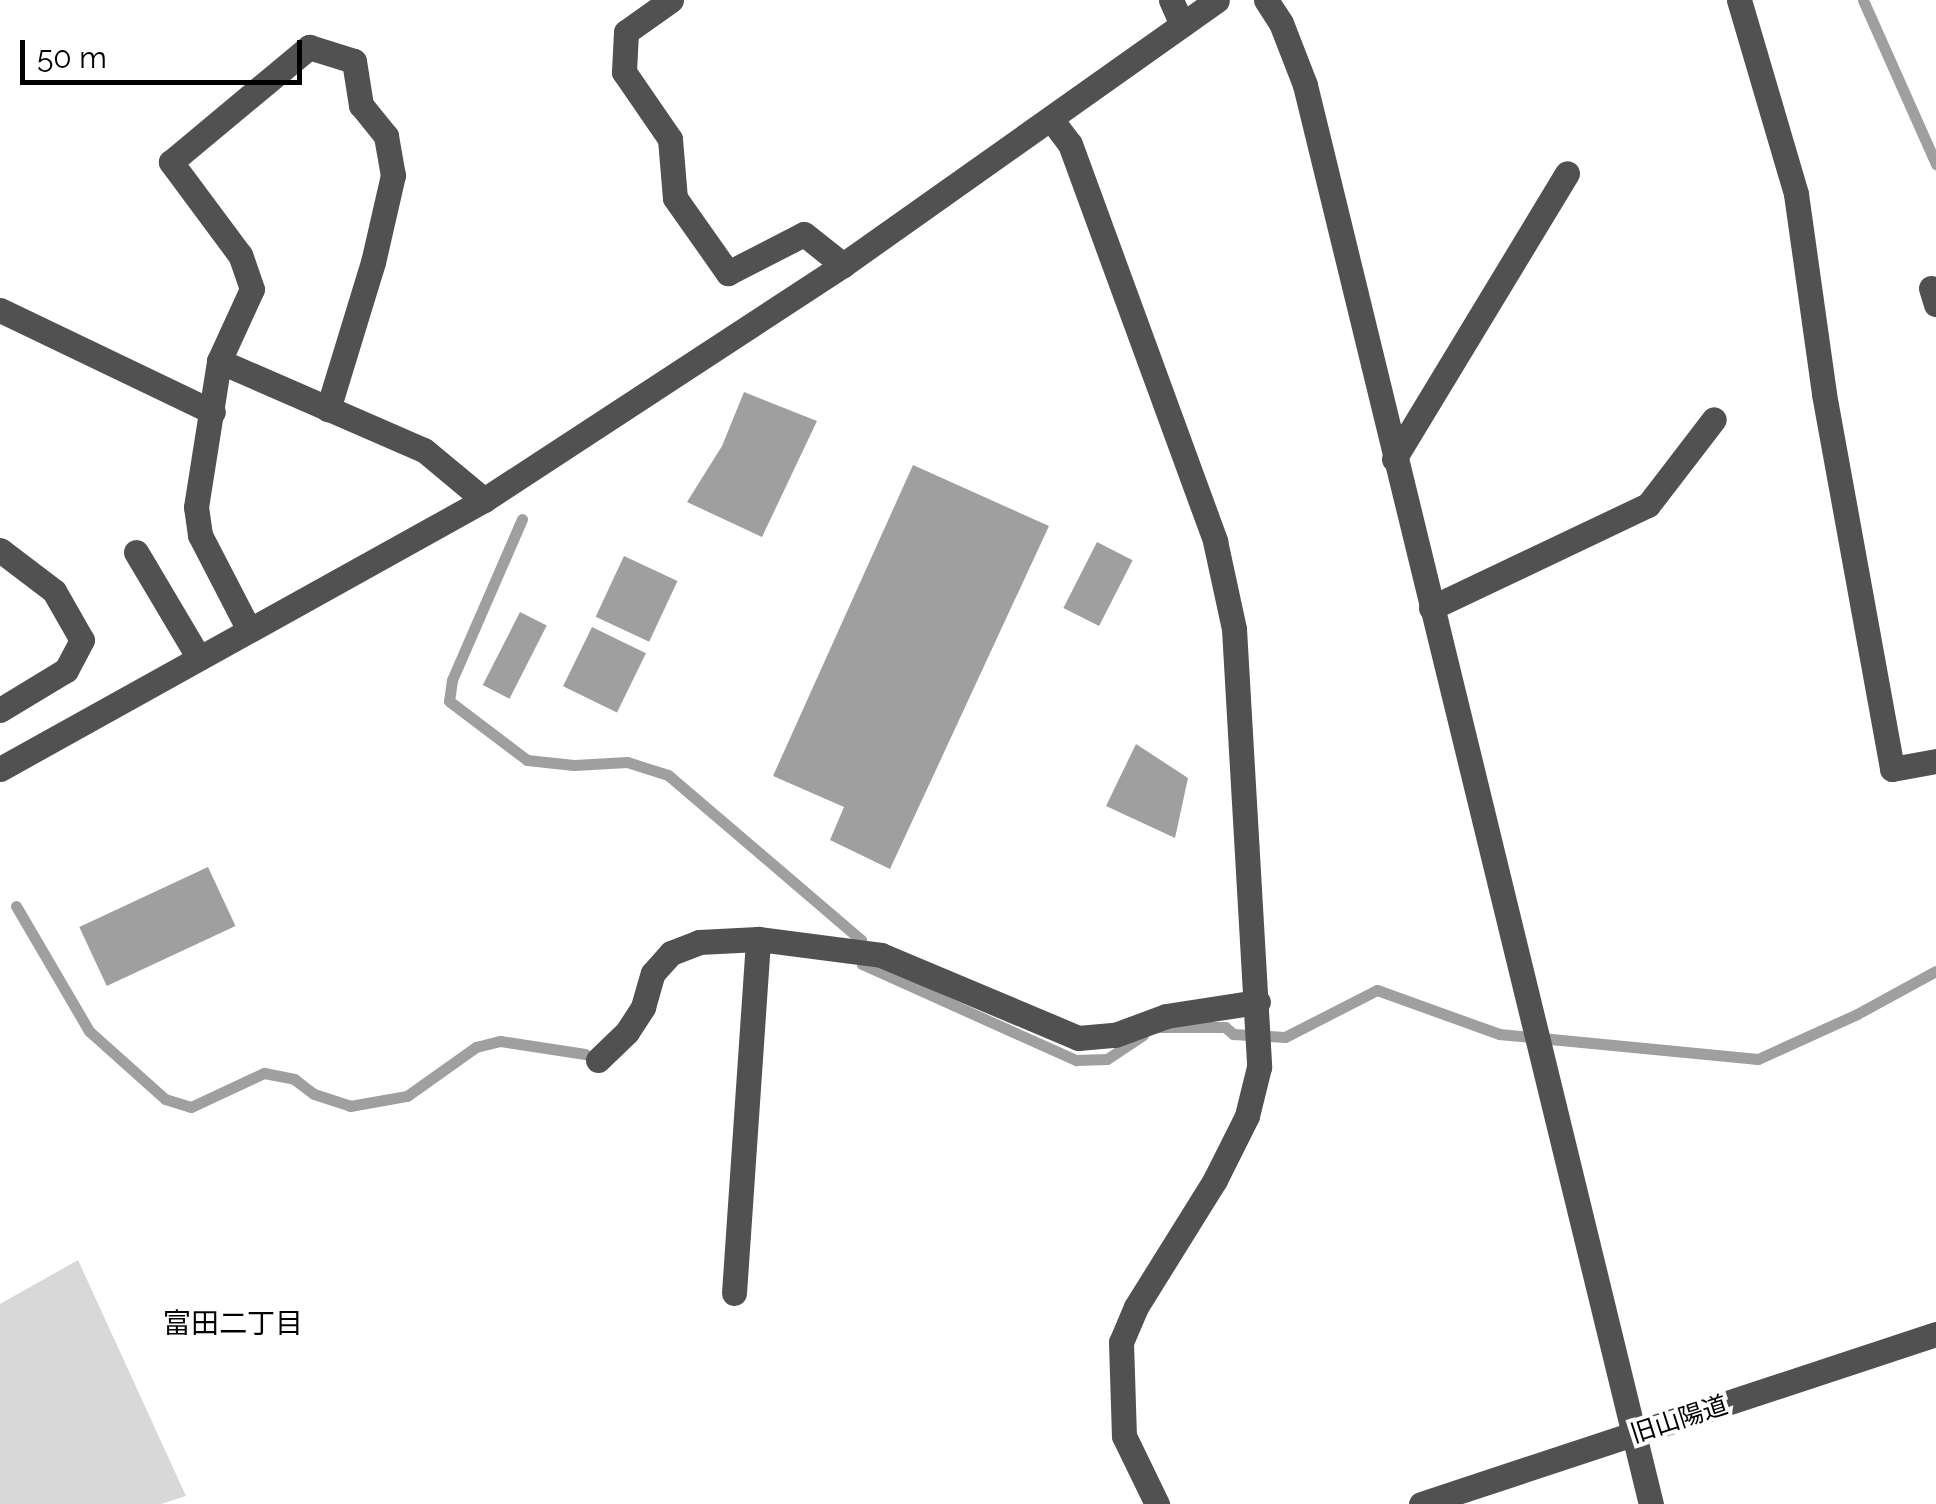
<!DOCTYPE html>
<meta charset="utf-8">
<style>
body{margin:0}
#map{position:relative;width:1936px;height:1504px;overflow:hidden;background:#fff;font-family:Raleway,"Noto Sans JP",sans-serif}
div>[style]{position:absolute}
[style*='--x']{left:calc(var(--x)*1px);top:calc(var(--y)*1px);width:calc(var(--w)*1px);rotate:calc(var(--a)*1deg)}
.green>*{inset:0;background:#d8d8d8}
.water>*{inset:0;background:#9f9f9f;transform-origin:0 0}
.stream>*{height:11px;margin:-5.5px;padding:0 5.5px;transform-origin:5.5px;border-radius:5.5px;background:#9f9f9f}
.minor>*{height:25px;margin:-12.5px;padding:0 12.5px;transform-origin:12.5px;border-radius:12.5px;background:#515151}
span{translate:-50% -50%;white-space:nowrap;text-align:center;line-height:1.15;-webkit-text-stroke:8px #fff;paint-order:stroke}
.street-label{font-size:25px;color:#000}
.neighbourhood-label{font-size:28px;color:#000}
.scale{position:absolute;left:20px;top:40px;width:282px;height:45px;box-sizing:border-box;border:5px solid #000;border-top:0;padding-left:12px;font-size:30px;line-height:35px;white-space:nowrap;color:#000;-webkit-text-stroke:8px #fff;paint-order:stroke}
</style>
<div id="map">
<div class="green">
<div style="clip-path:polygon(78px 1260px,186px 1496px,161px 1504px,0 1504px,0 1304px)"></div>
</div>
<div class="water">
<div style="clip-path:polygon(744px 392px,817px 421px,762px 537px,687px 502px,722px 446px)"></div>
<div style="clip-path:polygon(913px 465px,1049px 526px,890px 869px,830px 840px,844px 807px,773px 776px)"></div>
<div style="left:1097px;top:542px;width:40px;height:74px;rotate:27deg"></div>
<div style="left:624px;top:556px;width:59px;height:67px;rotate:25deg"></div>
<div style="left:520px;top:612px;width:30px;height:82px;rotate:27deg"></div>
<div style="left:592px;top:627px;width:60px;height:66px;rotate:26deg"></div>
<div style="clip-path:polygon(1136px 744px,1188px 778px,1175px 838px,1106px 806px)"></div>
<div style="left:208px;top:867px;width:65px;height:142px;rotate:65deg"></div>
</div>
<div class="stream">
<div style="--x:1863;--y:0;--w:180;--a:66"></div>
<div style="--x:522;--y:519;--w:176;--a:113.5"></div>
<div style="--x:452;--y:680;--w:21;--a:98"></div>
<div style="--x:449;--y:701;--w:98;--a:37.1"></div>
<div style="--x:527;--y:760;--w:47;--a:6.1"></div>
<div style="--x:574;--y:765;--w:53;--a:-3.2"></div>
<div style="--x:627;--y:762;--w:43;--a:17.6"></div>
<div style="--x:668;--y:775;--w:254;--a:40.5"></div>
<div style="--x:861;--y:940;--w:24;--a:88"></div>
<div style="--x:862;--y:964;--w:235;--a:24.2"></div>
<div style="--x:1076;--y:1060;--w:31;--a:-2"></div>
<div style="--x:1107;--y:1059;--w:43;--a:-33.7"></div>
<div style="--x:16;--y:906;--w:145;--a:59.7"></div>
<div style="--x:89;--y:1031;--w:102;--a:41.8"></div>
<div style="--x:165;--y:1099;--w:27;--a:17"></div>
<div style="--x:191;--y:1107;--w:81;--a:-25"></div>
<div style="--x:264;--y:1073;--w:31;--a:11"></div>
<div style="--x:294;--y:1079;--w:25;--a:37"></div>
<div style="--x:314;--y:1094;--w:38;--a:18"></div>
<div style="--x:350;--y:1106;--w:58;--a:-10"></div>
<div style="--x:407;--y:1096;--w:85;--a:-35.4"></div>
<div style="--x:476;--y:1047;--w:25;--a:-14"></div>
<div style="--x:500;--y:1041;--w:86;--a:8.7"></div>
<div style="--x:1160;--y:1027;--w:65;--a:0"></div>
<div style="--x:1225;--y:1027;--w:11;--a:41"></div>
<div style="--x:1233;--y:1034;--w:52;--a:3.3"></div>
<div style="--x:1285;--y:1037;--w:103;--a:-27.1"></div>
<div style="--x:1377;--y:990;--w:130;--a:19.8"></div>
<div style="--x:1499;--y:1034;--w:260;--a:5.5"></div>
<div style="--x:1758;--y:1059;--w:109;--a:-24.4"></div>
<div style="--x:1857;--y:1014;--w:90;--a:-28.6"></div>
</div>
<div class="minor">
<div style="--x:671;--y:0;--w:55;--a:144.6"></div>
<div style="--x:626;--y:32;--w:40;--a:92.9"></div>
<div style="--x:624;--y:72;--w:81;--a:55.5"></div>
<div style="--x:670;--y:139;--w:59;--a:85.2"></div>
<div style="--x:675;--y:198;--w:92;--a:54.8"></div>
<div style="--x:728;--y:273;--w:85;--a:-27.2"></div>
<div style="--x:804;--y:234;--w:50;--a:38.5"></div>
<div style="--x:1171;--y:0;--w:27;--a:66"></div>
<div style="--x:1266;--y:0;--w:27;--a:57"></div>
<div style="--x:1281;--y:23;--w:66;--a:68.8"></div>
<div style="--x:1305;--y:85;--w:1461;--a:76.3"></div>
<div style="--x:1739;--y:0;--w:202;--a:73.6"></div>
<div style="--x:1796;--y:194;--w:202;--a:82"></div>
<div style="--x:1824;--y:394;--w:381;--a:79.7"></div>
<div style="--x:1892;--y:769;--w:45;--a:-10.3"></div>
<div style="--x:1051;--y:119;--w:31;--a:53"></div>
<div style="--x:1070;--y:144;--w:423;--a:69.9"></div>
<div style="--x:1215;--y:541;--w:90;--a:77.8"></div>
<div style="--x:1234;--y:629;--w:439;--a:86.7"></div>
<div style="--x:1259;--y:1067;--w:50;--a:103.8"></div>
<div style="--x:1247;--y:1116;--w:72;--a:116.6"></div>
<div style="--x:1215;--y:1180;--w:150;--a:121.9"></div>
<div style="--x:1136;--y:1307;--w:38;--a:113"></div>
<div style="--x:1121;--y:1342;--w:94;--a:88.2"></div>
<div style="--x:1124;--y:1436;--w:76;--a:64.1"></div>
<div style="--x:1931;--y:288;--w:17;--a:73"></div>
<div style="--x:0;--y:310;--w:236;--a:25.6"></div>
<div style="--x:219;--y:361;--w:223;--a:23.5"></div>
<div style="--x:424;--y:450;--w:78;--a:39.8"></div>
<div style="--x:1394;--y:459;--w:334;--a:-58.8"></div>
<div style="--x:0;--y:550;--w:68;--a:37.2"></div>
<div style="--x:54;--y:591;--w:56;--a:60.3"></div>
<div style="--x:82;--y:640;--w:34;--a:118"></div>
<div style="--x:66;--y:670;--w:77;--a:148.8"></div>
<div style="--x:136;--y:552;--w:123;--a:59.3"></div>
<div style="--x:1431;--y:608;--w:240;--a:-25.4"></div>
<div style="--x:1648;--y:505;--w:108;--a:-52.5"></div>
<div style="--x:249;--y:630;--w:107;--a:-117.3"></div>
<div style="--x:200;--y:535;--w:28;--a:-98"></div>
<div style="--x:196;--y:507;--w:148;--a:-81"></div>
<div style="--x:219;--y:361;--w:79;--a:-65.4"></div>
<div style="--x:252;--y:289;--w:36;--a:-109"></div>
<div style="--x:240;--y:255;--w:116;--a:-126.6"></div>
<div style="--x:171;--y:162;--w:180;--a:-39.8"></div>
<div style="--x:309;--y:47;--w:47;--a:17.3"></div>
<div style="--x:354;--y:61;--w:45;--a:81"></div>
<div style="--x:361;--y:105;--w:40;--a:51"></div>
<div style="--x:386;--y:136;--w:40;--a:80"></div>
<div style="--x:393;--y:175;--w:89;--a:102.9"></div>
<div style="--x:373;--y:262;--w:154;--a:107"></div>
<div style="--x:0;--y:769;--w:554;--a:-29.06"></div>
<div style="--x:484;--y:500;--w:429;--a:-33.2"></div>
<div style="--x:843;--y:265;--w:458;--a:-35.3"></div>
<div style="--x:598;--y:1060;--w:40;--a:-44"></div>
<div style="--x:627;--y:1032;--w:30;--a:-57"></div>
<div style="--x:643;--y:1007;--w:35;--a:-74"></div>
<div style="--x:653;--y:973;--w:27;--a:-48"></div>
<div style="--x:671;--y:953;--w:30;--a:-21"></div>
<div style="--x:699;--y:942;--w:59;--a:-2.9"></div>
<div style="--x:758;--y:939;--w:124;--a:7.4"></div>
<div style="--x:881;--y:955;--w:214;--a:22.8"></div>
<div style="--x:1078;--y:1038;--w:37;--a:-5"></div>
<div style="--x:1115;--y:1035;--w:54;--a:-20.4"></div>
<div style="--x:1166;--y:1016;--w:93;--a:-8.7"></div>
<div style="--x:734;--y:1293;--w:355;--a:-86.1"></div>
<div style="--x:1421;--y:1504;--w:542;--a:-18.27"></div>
</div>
<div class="street-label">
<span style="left:1679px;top:1419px;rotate:-18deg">旧山陽道</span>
</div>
<div class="neighbourhood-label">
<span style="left:233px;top:1324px">富田二丁目</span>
</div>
<div class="scale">50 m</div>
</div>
